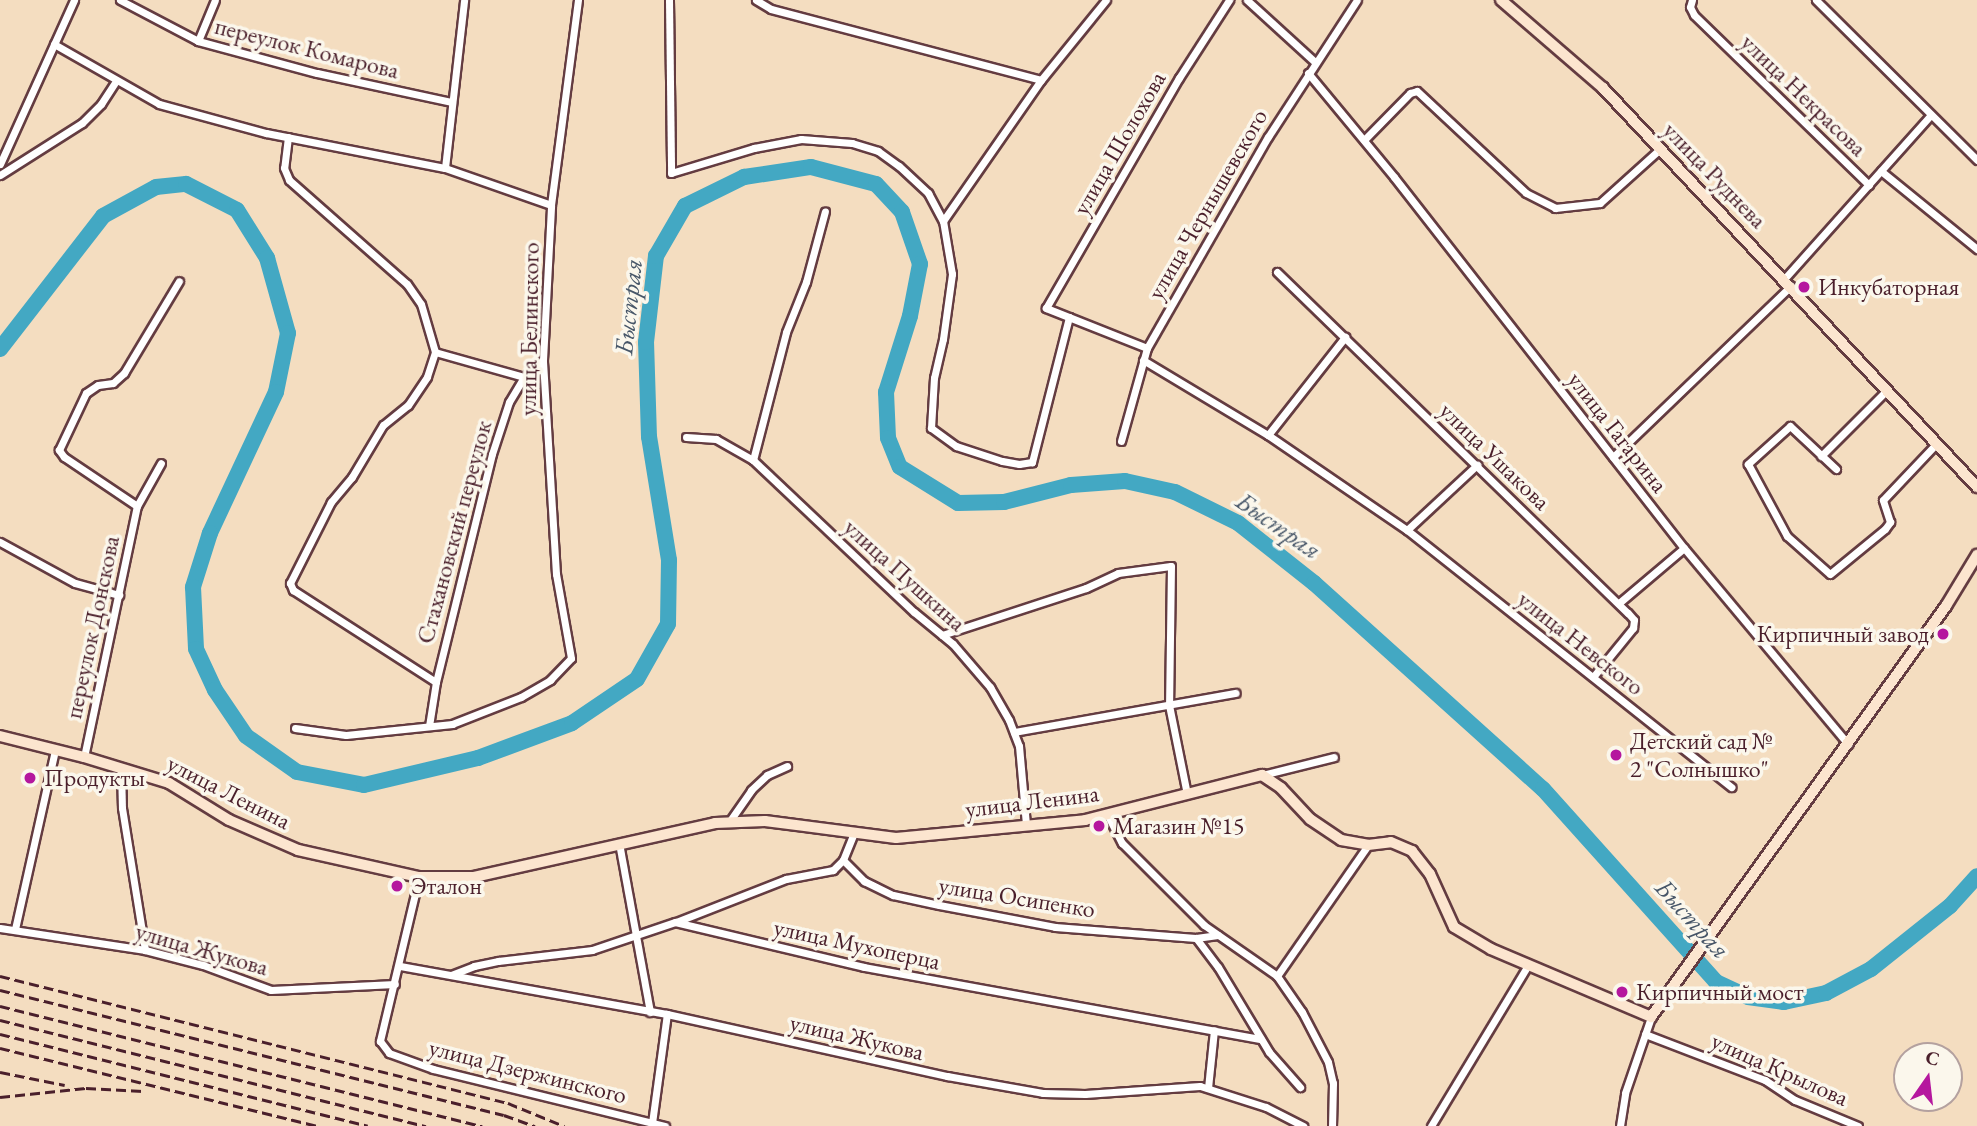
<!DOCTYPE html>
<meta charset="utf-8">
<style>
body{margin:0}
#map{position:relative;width:1977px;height:1126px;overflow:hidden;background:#f4ddc0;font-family:"EB Garamond",serif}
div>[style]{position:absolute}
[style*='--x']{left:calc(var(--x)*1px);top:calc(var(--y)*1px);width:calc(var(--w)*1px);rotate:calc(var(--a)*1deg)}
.river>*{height:16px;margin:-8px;padding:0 8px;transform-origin:8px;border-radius:8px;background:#43a8c3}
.roads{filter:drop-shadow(2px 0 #643c41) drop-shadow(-2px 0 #643c41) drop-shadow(0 2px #643c41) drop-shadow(0 -2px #643c41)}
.street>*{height:7px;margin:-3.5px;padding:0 3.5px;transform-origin:3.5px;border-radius:3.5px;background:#fff}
.secondary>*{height:10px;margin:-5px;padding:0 5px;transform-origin:5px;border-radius:5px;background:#fce5cf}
.rail>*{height:2.5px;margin-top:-1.25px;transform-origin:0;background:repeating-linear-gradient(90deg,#4a1f2b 0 10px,transparent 0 15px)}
.dots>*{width:19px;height:19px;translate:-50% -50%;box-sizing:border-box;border:4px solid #fbf7ec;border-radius:50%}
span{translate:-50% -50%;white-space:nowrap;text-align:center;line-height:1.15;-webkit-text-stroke:7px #fbf7ec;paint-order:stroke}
.street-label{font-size:24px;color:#4a1f2b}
.poi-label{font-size:24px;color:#4a1f2b}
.left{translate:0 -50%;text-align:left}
.right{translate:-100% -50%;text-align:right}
.water-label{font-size:26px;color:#475668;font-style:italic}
.north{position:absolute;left:1893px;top:1042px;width:70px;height:70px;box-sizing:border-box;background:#fbf7ec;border:2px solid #b4a19f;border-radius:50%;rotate:14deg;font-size:19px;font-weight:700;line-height:28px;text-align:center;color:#4a1f2b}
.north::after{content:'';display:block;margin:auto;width:24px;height:32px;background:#b5179e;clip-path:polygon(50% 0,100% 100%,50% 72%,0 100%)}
</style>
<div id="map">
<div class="river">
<div style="--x:0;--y:349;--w:168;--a:-52.2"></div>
<div style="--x:103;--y:216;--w:60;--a:-28.7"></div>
<div style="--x:156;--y:187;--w:30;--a:-6"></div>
<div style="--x:186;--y:184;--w:57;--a:27"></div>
<div style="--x:237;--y:210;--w:57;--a:58"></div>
<div style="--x:267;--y:258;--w:78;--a:74.4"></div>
<div style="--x:288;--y:333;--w:60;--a:101.5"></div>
<div style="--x:276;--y:392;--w:156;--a:115.1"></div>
<div style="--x:210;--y:533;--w:57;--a:107.5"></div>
<div style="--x:193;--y:587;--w:62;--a:87.2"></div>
<div style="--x:196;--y:649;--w:45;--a:65.1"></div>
<div style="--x:215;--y:690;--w:55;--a:56"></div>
<div style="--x:246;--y:736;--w:62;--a:35.2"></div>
<div style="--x:297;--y:772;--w:68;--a:11"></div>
<div style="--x:364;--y:785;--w:117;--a:-13.3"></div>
<div style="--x:478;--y:758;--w:100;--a:-20.4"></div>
<div style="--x:572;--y:723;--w:78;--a:-34.1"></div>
<div style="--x:637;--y:679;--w:63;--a:-60.6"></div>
<div style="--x:668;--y:624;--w:64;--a:-89.1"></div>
<div style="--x:669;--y:560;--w:125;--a:-99.2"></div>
<div style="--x:649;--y:437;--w:95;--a:-91.8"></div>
<div style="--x:646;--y:342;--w:87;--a:-83.4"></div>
<div style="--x:656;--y:256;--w:58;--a:-59.9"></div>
<div style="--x:685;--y:206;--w:66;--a:-26.2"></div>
<div style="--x:744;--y:177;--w:68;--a:-8.5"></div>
<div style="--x:811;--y:167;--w:67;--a:14.7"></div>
<div style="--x:876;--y:184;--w:38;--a:47"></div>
<div style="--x:902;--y:212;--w:55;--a:70.9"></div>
<div style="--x:920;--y:264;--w:53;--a:100.9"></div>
<div style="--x:910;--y:316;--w:80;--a:107.5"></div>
<div style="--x:886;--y:392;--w:46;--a:87.5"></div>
<div style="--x:888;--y:438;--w:31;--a:68"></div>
<div style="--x:900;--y:467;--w:68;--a:31.8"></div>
<div style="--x:958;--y:503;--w:46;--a:-1.2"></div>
<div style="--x:1004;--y:502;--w:69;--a:-14.2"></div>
<div style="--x:1071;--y:485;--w:54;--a:-4.2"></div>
<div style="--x:1125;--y:481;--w:51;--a:12.4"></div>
<div style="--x:1175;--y:492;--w:70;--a:26.2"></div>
<div style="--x:1238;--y:523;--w:97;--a:38.3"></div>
<div style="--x:1314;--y:583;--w:308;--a:42"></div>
<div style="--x:1543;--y:789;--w:259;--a:48.1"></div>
<div style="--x:1716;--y:982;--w:35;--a:25"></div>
<div style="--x:1748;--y:997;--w:36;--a:8"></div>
<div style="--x:1784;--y:1002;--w:43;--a:-12.1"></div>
<div style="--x:1826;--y:993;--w:51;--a:-28.1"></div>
<div style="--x:1871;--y:969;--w:101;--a:-38.6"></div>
<div style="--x:1950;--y:906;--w:40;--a:-48"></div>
</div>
<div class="roads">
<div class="street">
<div style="--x:120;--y:0;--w:88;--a:27.7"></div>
<div style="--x:198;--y:41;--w:123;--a:15.1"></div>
<div style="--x:317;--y:73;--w:137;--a:12.2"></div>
<div style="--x:669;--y:0;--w:173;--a:89.3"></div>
<div style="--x:671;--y:173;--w:87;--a:-16.8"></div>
<div style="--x:754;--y:148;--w:48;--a:-10.8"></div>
<div style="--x:801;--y:139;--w:51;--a:4.5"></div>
<div style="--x:852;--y:143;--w:27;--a:17"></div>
<div style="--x:878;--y:151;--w:26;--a:36"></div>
<div style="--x:899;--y:166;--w:40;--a:43"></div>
<div style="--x:928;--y:193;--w:32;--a:62"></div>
<div style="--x:756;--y:0;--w:17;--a:31"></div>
<div style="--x:771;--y:9;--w:279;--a:14.7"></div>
<div style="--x:1247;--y:0;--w:92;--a:42.4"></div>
<div style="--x:1692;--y:0;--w:7;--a:106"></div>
<div style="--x:1690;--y:7;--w:9;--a:63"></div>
<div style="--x:1694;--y:15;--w:244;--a:44.2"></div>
<div style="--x:1816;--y:0;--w:227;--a:44.8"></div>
<div style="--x:198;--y:41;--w:44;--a:-67.5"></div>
<div style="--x:54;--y:44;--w:121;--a:29.7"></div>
<div style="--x:159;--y:104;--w:111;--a:15.2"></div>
<div style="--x:266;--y:133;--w:182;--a:11.1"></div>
<div style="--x:445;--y:168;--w:112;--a:19.2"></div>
<div style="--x:1308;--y:73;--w:135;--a:50.4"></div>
<div style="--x:1394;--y:177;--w:471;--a:52"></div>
<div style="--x:1684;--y:548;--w:256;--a:50.1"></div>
<div style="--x:288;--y:137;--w:31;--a:97"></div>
<div style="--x:284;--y:168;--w:13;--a:67"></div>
<div style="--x:289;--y:180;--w:157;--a:41.4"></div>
<div style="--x:407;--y:284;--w:24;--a:55"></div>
<div style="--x:421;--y:304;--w:50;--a:73.7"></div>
<div style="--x:435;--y:352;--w:26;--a:108"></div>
<div style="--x:427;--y:377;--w:34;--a:124"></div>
<div style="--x:408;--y:405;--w:32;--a:141"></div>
<div style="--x:383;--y:425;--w:61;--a:120.8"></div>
<div style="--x:352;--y:477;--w:33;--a:130"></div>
<div style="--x:331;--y:502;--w:91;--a:116.8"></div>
<div style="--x:290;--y:583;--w:8;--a:67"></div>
<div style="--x:293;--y:590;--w:170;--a:32.8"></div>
<div style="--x:1364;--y:140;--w:66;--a:-45.6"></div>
<div style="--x:1410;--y:93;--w:7;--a:-16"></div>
<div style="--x:1417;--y:91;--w:149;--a:43.1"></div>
<div style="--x:1526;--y:193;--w:33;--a:27"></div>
<div style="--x:1555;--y:208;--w:45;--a:-6.3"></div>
<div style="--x:1600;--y:203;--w:82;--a:-42"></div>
<div style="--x:0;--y:164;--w:180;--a:-65.7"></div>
<div style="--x:445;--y:168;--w:169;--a:-83.5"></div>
<div style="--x:1881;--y:171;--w:124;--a:39.1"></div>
<div style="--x:0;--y:175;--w:97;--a:-32.4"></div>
<div style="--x:82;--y:123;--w:27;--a:-45"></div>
<div style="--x:101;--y:104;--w:27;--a:-57"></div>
<div style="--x:1277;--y:272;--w:489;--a:44.2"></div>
<div style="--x:1628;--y:613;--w:9;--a:49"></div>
<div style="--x:1634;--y:620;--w:8;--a:97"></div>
<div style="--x:1633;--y:628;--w:63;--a:129.2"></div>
<div style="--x:1785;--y:278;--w:217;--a:-48.2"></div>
<div style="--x:1069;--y:317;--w:150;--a:104.3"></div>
<div style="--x:1032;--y:462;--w:13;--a:171"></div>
<div style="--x:1019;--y:464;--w:17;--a:-170"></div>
<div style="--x:1002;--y:461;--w:48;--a:-161.9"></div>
<div style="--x:956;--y:446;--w:31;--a:-144"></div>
<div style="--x:931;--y:428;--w:50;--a:-86.6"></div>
<div style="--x:934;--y:378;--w:40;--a:-77"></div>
<div style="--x:943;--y:339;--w:66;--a:-82.1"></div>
<div style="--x:952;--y:274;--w:54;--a:-99.6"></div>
<div style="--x:943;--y:221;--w:172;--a:-55.2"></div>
<div style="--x:1041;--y:80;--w:103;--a:-50.9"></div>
<div style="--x:1147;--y:348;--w:109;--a:-158.4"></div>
<div style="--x:1046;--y:308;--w:266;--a:-60"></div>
<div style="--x:1179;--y:78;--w:93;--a:-57.3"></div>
<div style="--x:435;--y:352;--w:92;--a:15.7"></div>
<div style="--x:1143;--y:360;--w:146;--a:31"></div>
<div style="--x:1268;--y:435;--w:168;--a:34.4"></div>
<div style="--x:1407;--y:530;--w:414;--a:38.4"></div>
<div style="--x:1268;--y:435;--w:125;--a:-51.8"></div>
<div style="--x:686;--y:437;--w:30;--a:4"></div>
<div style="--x:716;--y:439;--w:43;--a:29.6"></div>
<div style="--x:753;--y:460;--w:221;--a:43.4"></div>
<div style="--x:914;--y:612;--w:50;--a:39.4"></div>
<div style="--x:953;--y:644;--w:57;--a:49.3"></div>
<div style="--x:990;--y:687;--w:38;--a:60"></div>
<div style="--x:1009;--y:720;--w:28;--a:69"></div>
<div style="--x:1019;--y:746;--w:78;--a:84.9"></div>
<div style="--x:1121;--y:441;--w:97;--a:-74.4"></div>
<div style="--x:1147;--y:348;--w:243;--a:-60.2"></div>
<div style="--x:1268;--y:137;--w:163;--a:-57"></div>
<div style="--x:1821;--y:456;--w:93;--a:-45"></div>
<div style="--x:1613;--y:457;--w:247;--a:-43.9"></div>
<div style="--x:753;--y:460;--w:132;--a:-75.5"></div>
<div style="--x:786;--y:332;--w:54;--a:-68.2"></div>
<div style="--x:806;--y:282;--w:73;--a:-75"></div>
<div style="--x:1836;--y:469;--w:63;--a:-136.9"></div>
<div style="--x:1790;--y:426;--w:57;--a:137.9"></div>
<div style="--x:1748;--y:464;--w:82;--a:61.6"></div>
<div style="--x:1787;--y:536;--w:57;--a:41.5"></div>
<div style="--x:1830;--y:574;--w:71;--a:-39.3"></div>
<div style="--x:1885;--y:529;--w:9;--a:-54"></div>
<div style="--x:1890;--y:522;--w:23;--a:-108"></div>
<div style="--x:1883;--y:500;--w:77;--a:-46.6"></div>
<div style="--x:137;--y:506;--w:88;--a:-146.1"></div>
<div style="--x:64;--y:457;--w:9;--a:-126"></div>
<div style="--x:59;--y:450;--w:63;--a:-64.7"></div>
<div style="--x:86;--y:393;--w:14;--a:-34"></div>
<div style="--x:98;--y:385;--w:15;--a:-8"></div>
<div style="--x:113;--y:383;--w:15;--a:-42"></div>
<div style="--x:124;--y:373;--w:107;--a:-59.1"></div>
<div style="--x:1407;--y:530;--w:96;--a:-42.9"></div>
<div style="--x:0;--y:542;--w:85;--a:28.7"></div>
<div style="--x:75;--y:583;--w:46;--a:15.3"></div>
<div style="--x:1619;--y:603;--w:85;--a:-40.2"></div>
<div style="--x:942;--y:635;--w:151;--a:-18.1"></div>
<div style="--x:1086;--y:588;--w:35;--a:-25"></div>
<div style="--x:1118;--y:573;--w:53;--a:-7.5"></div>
<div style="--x:1171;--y:566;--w:139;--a:90.8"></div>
<div style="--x:1169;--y:705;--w:91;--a:78.6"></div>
<div style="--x:429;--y:726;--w:45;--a:-81"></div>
<div style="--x:436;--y:682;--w:235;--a:-76.2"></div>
<div style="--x:492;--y:454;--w:55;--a:-71.9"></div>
<div style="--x:509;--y:402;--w:29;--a:-59"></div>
<div style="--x:524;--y:377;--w:25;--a:-42"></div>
<div style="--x:295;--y:728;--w:51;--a:7.8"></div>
<div style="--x:346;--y:735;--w:107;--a:-5.9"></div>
<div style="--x:452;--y:724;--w:74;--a:-21.4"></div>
<div style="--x:521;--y:697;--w:34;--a:-30"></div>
<div style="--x:550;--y:680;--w:30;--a:-46"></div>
<div style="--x:571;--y:658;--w:85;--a:-100.1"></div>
<div style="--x:556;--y:574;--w:214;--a:-93.5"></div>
<div style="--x:543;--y:360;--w:155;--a:-87"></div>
<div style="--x:551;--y:205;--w:207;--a:-82.5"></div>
<div style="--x:1014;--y:732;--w:225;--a:-10"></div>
<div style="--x:84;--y:757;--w:257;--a:-78.1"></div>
<div style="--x:137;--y:506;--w:49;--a:-60.8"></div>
<div style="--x:121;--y:768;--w:40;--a:88.6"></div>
<div style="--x:122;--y:808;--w:144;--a:80.8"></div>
<div style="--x:1262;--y:775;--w:74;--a:-14"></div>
<div style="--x:1107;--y:814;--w:33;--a:63"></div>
<div style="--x:1122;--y:843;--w:116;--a:45"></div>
<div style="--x:1204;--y:925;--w:89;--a:34.9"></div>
<div style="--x:1277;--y:976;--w:44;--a:55.2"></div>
<div style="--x:1302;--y:1012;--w:56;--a:62.5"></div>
<div style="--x:1328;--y:1062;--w:22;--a:77"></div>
<div style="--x:1333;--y:1083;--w:43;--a:91.3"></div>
<div style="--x:729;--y:822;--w:39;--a:-55"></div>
<div style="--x:751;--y:790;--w:22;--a:-43"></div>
<div style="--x:767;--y:775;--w:22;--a:-24"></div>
<div style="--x:619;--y:843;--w:172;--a:79.6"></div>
<div style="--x:843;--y:860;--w:30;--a:45"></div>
<div style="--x:864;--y:881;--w:32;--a:26"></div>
<div style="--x:893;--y:895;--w:47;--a:12.3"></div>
<div style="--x:939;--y:905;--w:118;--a:10.7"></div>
<div style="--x:1055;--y:927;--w:141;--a:4.5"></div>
<div style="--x:1196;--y:938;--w:22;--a:-8"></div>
<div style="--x:419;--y:877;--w:169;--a:103.4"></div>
<div style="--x:380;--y:1041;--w:15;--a:53"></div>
<div style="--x:389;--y:1053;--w:47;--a:20"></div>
<div style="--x:433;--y:1069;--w:239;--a:13.8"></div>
<div style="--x:676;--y:922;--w:118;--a:-21.4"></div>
<div style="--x:786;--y:879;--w:48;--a:-10.8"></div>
<div style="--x:833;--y:870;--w:14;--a:-45"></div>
<div style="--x:843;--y:860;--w:29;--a:-68"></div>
<div style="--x:0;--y:928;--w:147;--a:8.6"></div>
<div style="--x:145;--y:950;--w:60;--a:14.5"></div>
<div style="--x:203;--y:965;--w:72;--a:20.2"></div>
<div style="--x:271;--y:990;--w:124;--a:-2.8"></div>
<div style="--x:15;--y:929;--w:183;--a:-77.4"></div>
<div style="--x:1196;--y:938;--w:36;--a:53"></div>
<div style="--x:1218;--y:967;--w:99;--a:59"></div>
<div style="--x:1269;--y:1052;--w:47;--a:48.5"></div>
<div style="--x:400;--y:966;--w:271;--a:10.2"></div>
<div style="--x:667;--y:1014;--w:287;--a:12.5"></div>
<div style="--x:947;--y:1076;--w:97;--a:10"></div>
<div style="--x:1043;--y:1093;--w:42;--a:1.4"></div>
<div style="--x:1085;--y:1094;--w:115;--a:-4"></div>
<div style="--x:1200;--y:1086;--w:69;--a:17.7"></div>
<div style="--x:1266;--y:1107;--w:42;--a:27.2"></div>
<div style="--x:451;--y:975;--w:25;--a:-21"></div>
<div style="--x:474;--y:966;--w:25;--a:-12"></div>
<div style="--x:498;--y:961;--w:95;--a:-6.7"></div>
<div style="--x:592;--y:950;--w:88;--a:-18.6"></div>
<div style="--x:675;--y:922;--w:194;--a:13.4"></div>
<div style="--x:864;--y:967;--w:403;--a:10.3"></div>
<div style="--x:1277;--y:976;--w:160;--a:-55.2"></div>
<div style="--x:1645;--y:1034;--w:129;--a:21"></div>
<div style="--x:1765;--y:1080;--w:36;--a:34"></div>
<div style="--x:1795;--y:1100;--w:68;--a:22.4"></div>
<div style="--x:1208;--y:1088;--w:58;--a:-84.1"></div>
<div style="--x:652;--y:1123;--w:110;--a:-82.2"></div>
<div style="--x:1431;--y:1126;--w:188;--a:-58.9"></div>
<div style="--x:1620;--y:1126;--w:33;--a:-81"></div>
<div style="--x:1625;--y:1093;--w:80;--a:-71.1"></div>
</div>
<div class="secondary">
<div style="--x:1501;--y:0;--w:135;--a:40.8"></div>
<div style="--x:1603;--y:88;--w:547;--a:46.85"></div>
<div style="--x:0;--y:736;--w:87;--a:14"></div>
<div style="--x:84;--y:757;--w:89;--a:17"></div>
<div style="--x:169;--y:783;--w:70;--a:31.7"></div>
<div style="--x:229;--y:820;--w:75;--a:23.5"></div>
<div style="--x:298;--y:850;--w:124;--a:12.6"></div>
<div style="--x:419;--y:877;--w:55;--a:0"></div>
<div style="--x:474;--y:877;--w:247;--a:-12.6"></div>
<div style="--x:715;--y:823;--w:50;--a:-2.3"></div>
<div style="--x:765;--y:821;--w:132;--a:7.4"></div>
<div style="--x:896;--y:838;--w:190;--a:-5.4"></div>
<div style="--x:1085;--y:820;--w:183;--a:-14.3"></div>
<div style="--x:1262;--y:775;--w:23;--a:34"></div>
<div style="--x:1281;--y:788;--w:42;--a:46.9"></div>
<div style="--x:1310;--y:819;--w:37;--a:34"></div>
<div style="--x:1341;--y:840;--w:27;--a:10"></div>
<div style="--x:1368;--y:845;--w:23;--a:-7"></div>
<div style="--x:1391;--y:842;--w:23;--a:23"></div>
<div style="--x:1412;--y:851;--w:29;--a:52"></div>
<div style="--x:1430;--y:874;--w:58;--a:65.6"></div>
<div style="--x:1454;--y:927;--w:43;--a:30.7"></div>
<div style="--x:1491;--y:949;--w:174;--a:23"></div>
<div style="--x:1651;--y:1017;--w:506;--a:-54.33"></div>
<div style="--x:1946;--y:606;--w:60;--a:-58.7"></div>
</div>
</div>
<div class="rail">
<div style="--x:0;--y:976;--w:524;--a:14.04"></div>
<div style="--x:508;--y:1103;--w:61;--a:22.3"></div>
<div style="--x:0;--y:990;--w:519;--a:13.93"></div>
<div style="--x:504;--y:1115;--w:33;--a:20"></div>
<div style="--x:0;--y:1006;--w:497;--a:14"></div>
<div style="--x:0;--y:1020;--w:439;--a:14"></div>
<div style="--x:0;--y:1034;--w:379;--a:14"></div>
<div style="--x:0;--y:1048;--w:327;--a:13.8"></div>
<div style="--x:0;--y:1072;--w:66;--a:11.3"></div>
<div style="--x:0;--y:1097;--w:86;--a:-6"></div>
<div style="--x:86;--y:1088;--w:57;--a:3"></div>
</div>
<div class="dots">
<div style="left:1804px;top:287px;background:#b5179e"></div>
<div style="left:1943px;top:634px;background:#b5179e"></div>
<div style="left:1616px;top:755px;background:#b5179e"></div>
<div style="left:30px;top:778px;background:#b5179e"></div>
<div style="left:1099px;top:826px;background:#b5179e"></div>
<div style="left:397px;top:886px;background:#b5179e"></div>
<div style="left:1622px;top:992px;background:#b5179e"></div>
</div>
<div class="street-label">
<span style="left:307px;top:48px;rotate:14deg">переулок Комарова</span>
<span style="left:1804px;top:95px;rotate:44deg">улица Некрасова</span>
<span style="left:1119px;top:143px;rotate:-60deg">улица Шолохова</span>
<span style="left:1715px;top:175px;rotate:46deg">улица Руднева</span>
<span style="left:1207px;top:204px;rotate:-60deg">улица Чернышевского</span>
<span style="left:529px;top:329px;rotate:-89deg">улица Белинского</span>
<span style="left:1618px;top:432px;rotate:52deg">улица Гагарина</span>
<span style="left:1495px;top:456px;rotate:44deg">улица Ушакова</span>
<span style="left:454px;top:532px;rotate:-75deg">Стахановский переулок</span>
<span style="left:905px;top:575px;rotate:42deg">улица Пушкина</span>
<span style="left:92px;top:627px;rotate:-78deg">переулок Донскова</span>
<span style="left:1581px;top:643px;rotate:38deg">улица Невского</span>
<span style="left:229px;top:792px;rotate:27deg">улица Ленина</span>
<span style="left:1032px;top:801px;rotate:-7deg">улица Ленина</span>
<span style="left:1017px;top:897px;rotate:9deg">улица Осипенко</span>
<span style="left:857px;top:944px;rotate:12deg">улица Мухоперца</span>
<span style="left:202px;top:949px;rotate:16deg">улица Жукова</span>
<span style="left:857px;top:1037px;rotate:13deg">улица Жукова</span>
<span style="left:1780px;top:1069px;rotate:24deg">улица Крылова</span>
<span style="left:528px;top:1071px;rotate:14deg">улица Дзержинского</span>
</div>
<div class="poi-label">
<span class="left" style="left:1818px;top:287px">Инкубаторная</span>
<span class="right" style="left:1929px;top:634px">Кирпичный завод</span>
<span class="left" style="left:1630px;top:755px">Детский сад №<br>2 "Солнышко"</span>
<span class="left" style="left:44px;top:778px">Продукты</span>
<span class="left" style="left:1113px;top:826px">Магазин №15</span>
<span class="left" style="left:411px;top:886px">Эталон</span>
<span class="left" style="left:1636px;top:992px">Кирпичный мост</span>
</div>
<div class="water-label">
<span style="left:629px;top:307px;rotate:-84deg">Быстрая</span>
<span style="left:1278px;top:526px;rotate:35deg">Быстрая</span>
<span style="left:1692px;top:919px;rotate:48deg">Быстрая</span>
</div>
<div class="north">С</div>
</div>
